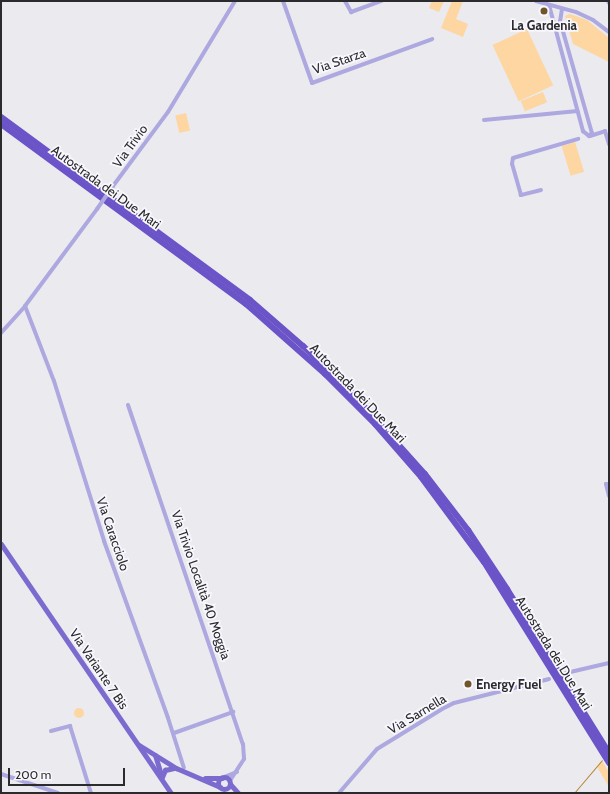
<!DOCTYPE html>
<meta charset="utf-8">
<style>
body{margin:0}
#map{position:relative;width:610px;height:794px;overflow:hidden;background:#eaeaef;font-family:Cabin,sans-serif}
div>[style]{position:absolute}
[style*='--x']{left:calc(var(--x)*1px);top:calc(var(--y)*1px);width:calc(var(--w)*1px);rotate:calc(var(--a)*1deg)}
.green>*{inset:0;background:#fed6a2;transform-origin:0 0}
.round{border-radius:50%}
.stream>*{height:1px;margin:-0.5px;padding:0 0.5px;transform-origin:0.5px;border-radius:0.5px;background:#b88333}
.minor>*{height:4px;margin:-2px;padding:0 2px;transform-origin:2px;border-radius:2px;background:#ada8df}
.major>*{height:5px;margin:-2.5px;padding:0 2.5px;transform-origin:2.5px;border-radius:2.5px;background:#7c6bcf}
.major>.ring{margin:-2.5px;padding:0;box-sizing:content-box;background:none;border:5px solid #7c6bcf;border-radius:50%}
.highway>*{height:6px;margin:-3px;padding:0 3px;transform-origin:3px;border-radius:3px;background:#6b53c8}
.minor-bridge>*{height:4px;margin:-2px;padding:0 2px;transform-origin:2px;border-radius:2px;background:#ada8df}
.dots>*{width:11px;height:11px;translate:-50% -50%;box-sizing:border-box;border:2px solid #f8f7fd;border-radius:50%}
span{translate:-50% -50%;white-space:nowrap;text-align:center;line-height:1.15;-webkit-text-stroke:3.5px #f8f7fd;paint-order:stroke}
.poi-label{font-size:13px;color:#2b2b2d;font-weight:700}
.left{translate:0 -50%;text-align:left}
.street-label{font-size:13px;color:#2b2b2d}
.frame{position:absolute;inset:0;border:2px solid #2b2b2d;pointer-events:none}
.scale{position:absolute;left:8px;top:768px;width:117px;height:18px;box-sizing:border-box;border:2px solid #2b2b2d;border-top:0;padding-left:5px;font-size:12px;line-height:14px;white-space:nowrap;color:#2b2b2d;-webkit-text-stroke:3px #f8f7fd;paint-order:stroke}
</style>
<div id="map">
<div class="green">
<div style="clip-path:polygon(432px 1px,444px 1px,439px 12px,429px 8px)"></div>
<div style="clip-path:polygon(452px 1px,463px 1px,456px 19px,468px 24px,463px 37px,441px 28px)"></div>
<div style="clip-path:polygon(570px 14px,587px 20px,609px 38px,609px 62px,573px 44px,565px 16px)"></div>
<div style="left:527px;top:29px;width:62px;height:38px;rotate:65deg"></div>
<div style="left:543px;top:92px;width:11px;height:24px;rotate:68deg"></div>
<div style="left:186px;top:113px;width:18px;height:11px;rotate:77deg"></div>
<div style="left:575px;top:142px;width:31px;height:14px;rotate:73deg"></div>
<div class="round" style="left:74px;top:708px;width:10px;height:10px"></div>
<div style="clip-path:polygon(602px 761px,609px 772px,609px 787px,597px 767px)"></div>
</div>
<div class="stream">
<div style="--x:574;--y:793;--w:43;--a:-49.7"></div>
</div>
<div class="minor">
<div style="--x:283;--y:1;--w:87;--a:70.5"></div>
<div style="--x:312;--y:83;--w:128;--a:-20.1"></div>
<div style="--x:345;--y:1;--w:13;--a:61"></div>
<div style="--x:351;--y:12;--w:33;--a:-20"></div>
<div style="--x:536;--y:1;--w:41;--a:15.4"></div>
<div style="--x:576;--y:12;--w:19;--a:25"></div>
<div style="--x:593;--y:20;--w:20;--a:37"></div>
<div style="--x:608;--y:1;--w:2;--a:63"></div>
<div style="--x:549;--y:5;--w:131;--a:74.9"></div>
<div style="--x:583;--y:131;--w:8;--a:40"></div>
<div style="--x:562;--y:9;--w:12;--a:99"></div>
<div style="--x:560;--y:21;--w:116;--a:74.1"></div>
<div style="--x:592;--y:133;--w:4;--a:135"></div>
<div style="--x:484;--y:120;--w:94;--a:-5.5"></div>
<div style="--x:590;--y:136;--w:16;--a:-18"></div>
<div style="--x:605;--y:131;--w:14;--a:73"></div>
<div style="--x:113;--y:186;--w:92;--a:-53.4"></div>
<div style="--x:168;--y:112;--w:130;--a:-58.9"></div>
<div style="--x:541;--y:190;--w:21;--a:166"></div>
<div style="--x:521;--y:195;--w:32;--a:-106"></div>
<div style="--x:512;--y:164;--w:6;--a:-81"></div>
<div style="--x:513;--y:158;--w:68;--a:-16.3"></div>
<div style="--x:25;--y:306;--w:80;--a:68.9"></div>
<div style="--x:54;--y:381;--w:168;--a:72.6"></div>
<div style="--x:104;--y:541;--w:188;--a:70.1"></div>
<div style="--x:168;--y:718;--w:52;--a:72.3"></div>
<div style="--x:1;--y:333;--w:36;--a:-48"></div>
<div style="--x:25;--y:306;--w:121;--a:-53.4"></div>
<div style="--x:128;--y:405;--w:358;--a:71.3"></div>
<div style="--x:243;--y:744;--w:15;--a:86"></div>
<div style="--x:244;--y:759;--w:27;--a:123"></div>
<div style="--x:609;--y:484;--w:3;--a:180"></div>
<div style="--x:606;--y:484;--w:12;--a:76"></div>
<div style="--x:566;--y:673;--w:44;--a:-13.1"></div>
<div style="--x:51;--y:731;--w:20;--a:-15"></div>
<div style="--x:70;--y:726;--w:70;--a:72.6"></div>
<div style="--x:174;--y:733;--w:63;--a:-19.6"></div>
<div style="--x:1;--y:774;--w:60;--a:18.4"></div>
<div style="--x:224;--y:777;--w:14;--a:-21"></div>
<div style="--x:339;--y:793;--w:58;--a:-49.2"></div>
<div style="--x:377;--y:749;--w:76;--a:-31.6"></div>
<div style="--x:442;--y:709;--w:13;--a:-27"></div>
<div style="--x:454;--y:703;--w:98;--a:-14.2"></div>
</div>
<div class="major">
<div style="--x:1;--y:544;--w:301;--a:55.7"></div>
<div style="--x:139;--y:745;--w:44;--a:31.9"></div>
<div style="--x:176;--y:768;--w:48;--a:23.4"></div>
<div style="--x:155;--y:755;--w:21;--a:73"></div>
<div style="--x:162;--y:777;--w:8;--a:-67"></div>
<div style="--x:165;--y:770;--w:9;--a:-13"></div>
<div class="ring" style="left:218px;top:777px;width:7px;height:7px"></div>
<div style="--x:205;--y:778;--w:17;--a:0"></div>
<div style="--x:230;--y:784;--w:12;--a:48"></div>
</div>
<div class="highway">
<div style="--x:1;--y:117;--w:309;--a:36.3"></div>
<div style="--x:250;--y:300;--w:70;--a:41"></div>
<div style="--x:303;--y:346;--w:71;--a:43.9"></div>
<div style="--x:354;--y:395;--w:106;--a:48.1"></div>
<div style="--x:425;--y:474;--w:71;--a:52.5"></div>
<div style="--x:468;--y:530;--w:71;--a:56.5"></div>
<div style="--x:507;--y:589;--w:193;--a:58.1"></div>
<div style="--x:1;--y:124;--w:304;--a:36.3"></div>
<div style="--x:246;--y:304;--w:106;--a:41.5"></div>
<div style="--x:325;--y:374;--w:71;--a:45"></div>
<div style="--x:375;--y:424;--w:70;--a:49"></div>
<div style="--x:421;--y:477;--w:106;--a:53.5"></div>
<div style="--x:484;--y:562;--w:237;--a:58.1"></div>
</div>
<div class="minor-bridge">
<div style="--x:97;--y:209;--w:28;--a:-55"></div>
</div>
<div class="dots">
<div style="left:544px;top:11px;background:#725429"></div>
<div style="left:468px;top:684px;background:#725429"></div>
</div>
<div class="poi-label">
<span style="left:544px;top:25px">La Gardenia</span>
<span class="left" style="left:476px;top:684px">Energy Fuel</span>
</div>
<div class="street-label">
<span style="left:339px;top:61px;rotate:-19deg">Via Starza</span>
<span style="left:130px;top:146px;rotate:-54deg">Via Trivio</span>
<span style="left:106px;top:187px;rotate:36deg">Autostrada dei Due Mari</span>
<span style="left:358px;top:393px;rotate:46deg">Autostrada dei Due Mari</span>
<span style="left:113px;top:534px;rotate:71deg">Via Caracciolo</span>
<span style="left:201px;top:585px;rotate:71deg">Via Trivio Località 40 Moggia</span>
<span style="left:554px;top:653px;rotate:58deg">Autostrada dei Due Mari</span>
<span style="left:99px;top:669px;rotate:56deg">Via Variante 7 Bis</span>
<span style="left:417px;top:714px;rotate:-31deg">Via Sarnella</span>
</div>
<div class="frame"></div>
<div class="scale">200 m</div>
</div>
